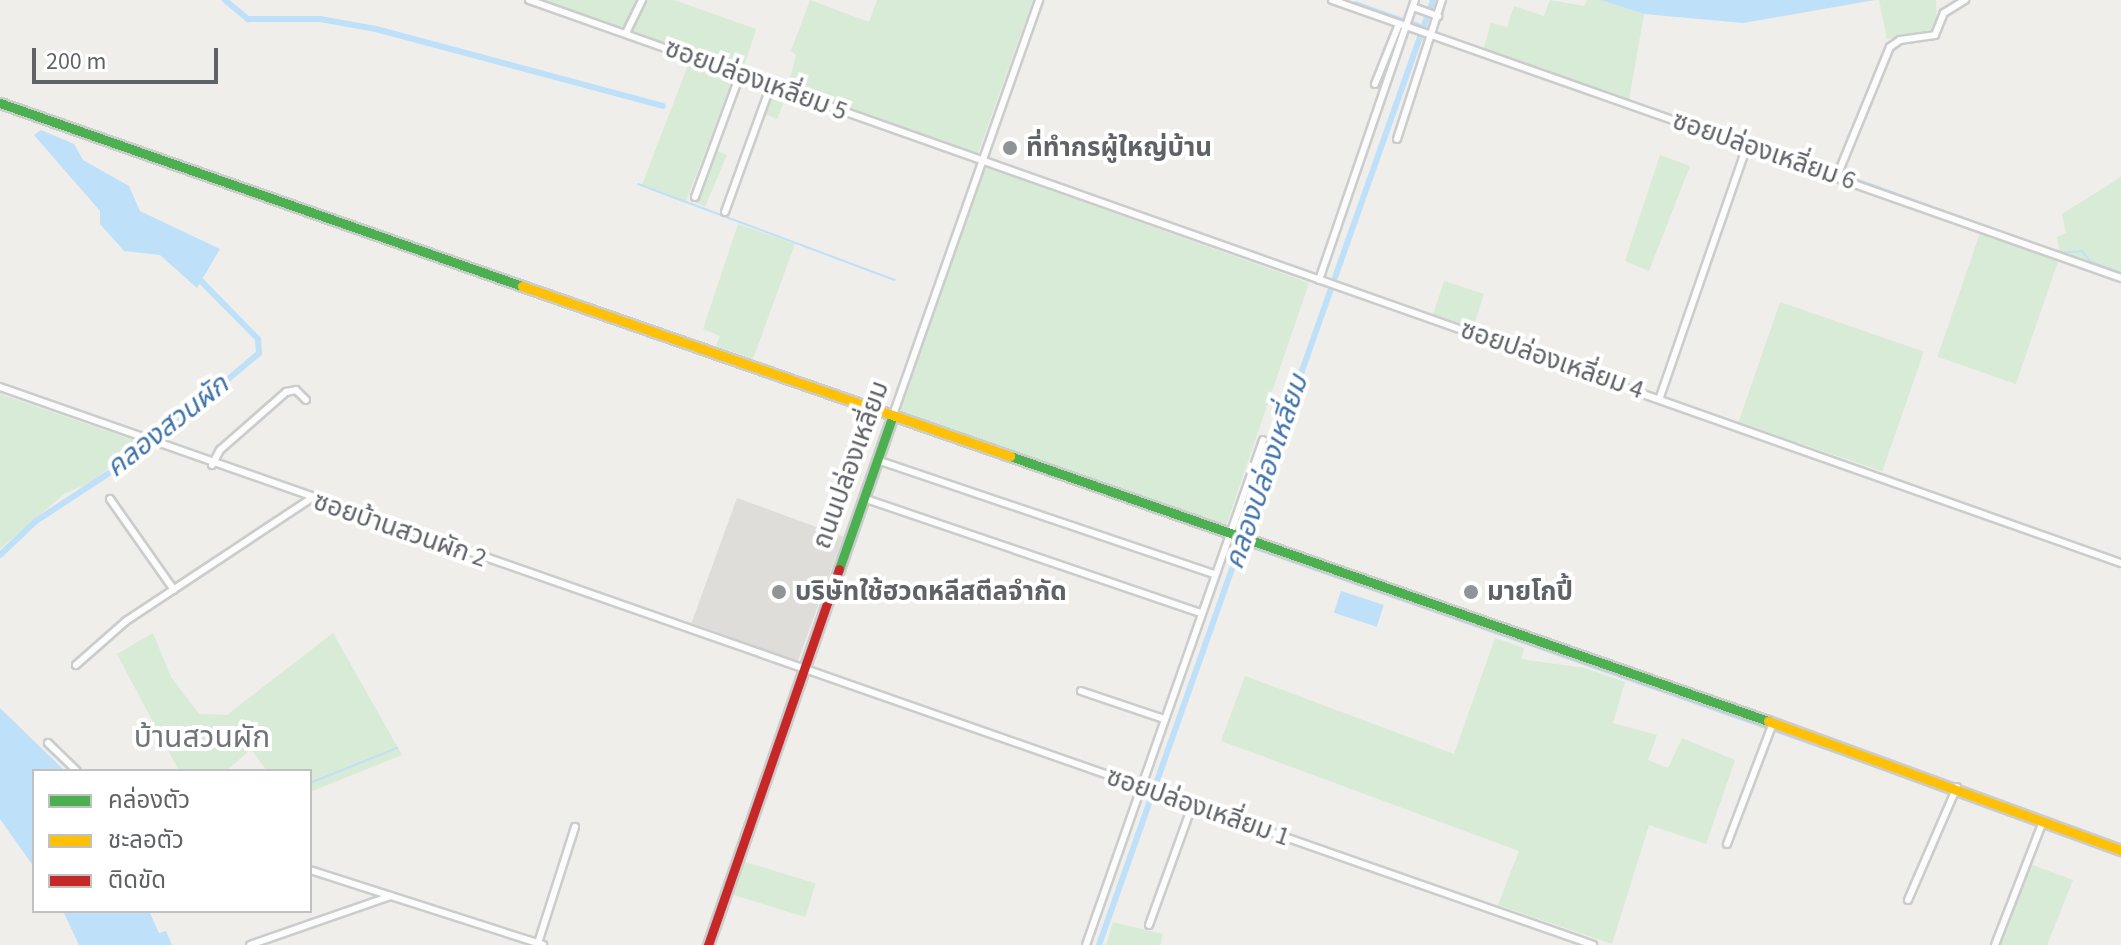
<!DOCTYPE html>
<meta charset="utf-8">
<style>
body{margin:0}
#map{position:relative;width:2121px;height:945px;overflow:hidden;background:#efeeea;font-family:"Source Sans 3","Noto Sans Thai",sans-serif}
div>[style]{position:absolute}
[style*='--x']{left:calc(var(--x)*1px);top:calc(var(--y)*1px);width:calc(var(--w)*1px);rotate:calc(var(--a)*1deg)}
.industrial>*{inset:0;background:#dfddda;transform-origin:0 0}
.green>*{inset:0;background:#d8ebd6;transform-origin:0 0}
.water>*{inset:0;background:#bfe0f9;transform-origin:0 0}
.stream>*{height:2px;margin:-1px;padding:0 1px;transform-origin:1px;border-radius:1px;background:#bfe0f9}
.canal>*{height:6px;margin:-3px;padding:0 3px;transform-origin:3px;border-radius:3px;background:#bfe0f9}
.roads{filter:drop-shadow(2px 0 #cbcccc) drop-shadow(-2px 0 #cbcccc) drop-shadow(0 2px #cbcccc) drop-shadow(0 -2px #cbcccc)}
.street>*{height:6px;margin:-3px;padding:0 3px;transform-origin:3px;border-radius:3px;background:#fdfcfc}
.fast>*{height:9px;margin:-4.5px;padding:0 4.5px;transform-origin:4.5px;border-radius:4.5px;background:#4caf50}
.slow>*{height:9px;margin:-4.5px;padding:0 4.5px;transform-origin:4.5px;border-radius:4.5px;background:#ffc107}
.jam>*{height:9px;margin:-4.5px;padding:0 4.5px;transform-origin:4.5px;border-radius:4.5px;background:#c62828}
.dots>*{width:22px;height:22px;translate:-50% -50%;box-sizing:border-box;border:4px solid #fff;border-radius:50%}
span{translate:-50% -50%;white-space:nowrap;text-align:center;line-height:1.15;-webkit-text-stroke:8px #fff;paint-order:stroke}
.street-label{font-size:26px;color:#5f6368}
.poi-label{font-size:26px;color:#5f6368;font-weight:700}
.left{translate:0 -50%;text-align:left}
.water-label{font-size:28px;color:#4174aa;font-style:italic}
.quarter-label{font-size:30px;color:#70757a}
.legend{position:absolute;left:32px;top:769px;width:280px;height:144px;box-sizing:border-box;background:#fff;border:2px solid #bfc1c3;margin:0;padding:10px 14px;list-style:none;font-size:24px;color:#5f6368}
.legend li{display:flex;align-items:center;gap:16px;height:40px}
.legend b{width:40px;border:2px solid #bfc1c3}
.scale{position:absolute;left:32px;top:48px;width:186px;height:36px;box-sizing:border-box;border:4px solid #5f6368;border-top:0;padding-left:10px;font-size:24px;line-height:28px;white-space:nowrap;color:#5f6368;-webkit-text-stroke:6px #fff;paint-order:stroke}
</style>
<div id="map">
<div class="industrial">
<div style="left:737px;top:498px;width:113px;height:133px;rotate:20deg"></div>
</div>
<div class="green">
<div style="clip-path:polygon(541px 0,637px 0,624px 29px)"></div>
<div style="clip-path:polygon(645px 0,674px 0,756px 29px,743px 70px,632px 31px)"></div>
<div style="clip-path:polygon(810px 0,869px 22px,877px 0,1033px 0,977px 156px,788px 85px,796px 55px,791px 51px)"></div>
<div style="clip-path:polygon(1550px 0,1584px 6px,1587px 0,1600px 0,1644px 14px,1629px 100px,1483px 50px,1491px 23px,1507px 27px,1514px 6px,1544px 16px)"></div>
<div style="clip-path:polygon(1879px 0,1936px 0,1937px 32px,1887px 39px)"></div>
<div style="left:690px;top:60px;width:47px;height:135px;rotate:21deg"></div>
<div style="left:772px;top:89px;width:16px;height:26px;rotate:22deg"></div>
<div style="left:715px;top:150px;width:13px;height:56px;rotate:23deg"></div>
<div style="clip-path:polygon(1660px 155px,1690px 166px,1649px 271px,1625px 261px)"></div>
<div style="clip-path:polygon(988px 168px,1309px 283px,1226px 526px,899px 413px,983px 169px)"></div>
<div style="clip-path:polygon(2121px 177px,2121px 276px,2068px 257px,2059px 251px,2057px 237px,2066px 233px,2062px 214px)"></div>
<div style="clip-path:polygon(738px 224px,795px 244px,753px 359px,716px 346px,720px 336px,703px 329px)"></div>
<div style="left:1980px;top:233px;width:83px;height:131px;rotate:19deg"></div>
<div style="left:1444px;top:281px;width:42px;height:35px;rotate:18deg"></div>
<div style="left:1780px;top:302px;width:152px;height:127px;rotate:19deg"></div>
<div style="clip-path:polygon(0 394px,142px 443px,89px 483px,64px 494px,0 549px)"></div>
<div style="clip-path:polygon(153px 633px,171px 677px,199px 714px,227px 715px,333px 633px,402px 755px,310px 792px,310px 771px,267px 771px,251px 749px,226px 771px,179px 771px,117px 654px)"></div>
<div style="clip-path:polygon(1495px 638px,1524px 648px,1521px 659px,1585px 668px,1625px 682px,1613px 723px,1657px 735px,1648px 760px,1668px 768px,1682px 738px,1735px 760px,1706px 844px,1649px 825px,1612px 944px,1498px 905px,1519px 851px,1221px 741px,1245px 676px,1454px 754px)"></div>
<div style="left:742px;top:861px;width:77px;height:35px;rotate:17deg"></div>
<div style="clip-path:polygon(2030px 864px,2073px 880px,2047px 945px,2000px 945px)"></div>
<div style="clip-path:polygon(1113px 922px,1163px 934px,1160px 945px,1106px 945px)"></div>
</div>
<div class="water">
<div style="clip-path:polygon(1600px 0,1875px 0,1743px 23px,1644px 14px)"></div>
<div style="clip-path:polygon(41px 130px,74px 144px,83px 160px,129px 186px,140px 211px,220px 249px,197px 288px,160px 255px,124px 251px,100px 224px,100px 211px,34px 135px)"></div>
<div style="left:1341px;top:591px;width:45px;height:23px;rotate:18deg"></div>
<div style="clip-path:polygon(0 708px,65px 771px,34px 771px,34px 867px,0 819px)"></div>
<div style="clip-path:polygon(63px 911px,149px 911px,159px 933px,166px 931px,172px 945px,79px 945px)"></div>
</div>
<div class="stream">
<div style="--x:1355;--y:2;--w:51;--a:19.5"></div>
<div style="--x:1413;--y:22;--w:12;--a:20"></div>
<div style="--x:1842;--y:174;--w:232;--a:19.9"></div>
<div style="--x:2060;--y:253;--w:22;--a:-5"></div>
<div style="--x:2082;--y:251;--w:14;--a:51"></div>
<div style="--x:2091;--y:262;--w:32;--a:20"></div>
<div style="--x:638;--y:184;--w:274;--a:20.5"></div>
<div style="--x:1241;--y:544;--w:752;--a:19.33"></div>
<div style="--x:310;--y:783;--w:94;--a:-21.9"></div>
<div style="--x:1957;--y:795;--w:85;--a:20.6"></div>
<div style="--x:2043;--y:827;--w:83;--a:20.4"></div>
</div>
<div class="canal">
<div style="--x:225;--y:0;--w:30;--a:40"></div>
<div style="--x:248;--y:19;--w:72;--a:0"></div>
<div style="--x:320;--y:19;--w:57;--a:10.1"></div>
<div style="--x:376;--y:29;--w:297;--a:15"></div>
<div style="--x:0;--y:555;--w:50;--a:-43.4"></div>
<div style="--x:36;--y:521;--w:129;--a:-33.3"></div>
<div style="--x:144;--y:450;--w:150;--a:-40.1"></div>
<div style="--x:259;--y:353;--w:14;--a:-94"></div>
<div style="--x:258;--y:339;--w:80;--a:-134.5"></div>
<div style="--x:1099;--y:945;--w:1002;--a:-70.53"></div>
</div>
<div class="roads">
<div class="street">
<div style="--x:529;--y:0;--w:1689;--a:19.48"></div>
<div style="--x:1332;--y:0;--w:837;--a:19.41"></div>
<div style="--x:1413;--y:7;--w:27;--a:20"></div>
<div style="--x:626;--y:33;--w:37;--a:-64"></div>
<div style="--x:1375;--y:84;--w:65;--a:-68.2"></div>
<div style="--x:1397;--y:139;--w:146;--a:-72.1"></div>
<div style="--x:1837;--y:176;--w:139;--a:-67.7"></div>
<div style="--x:1890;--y:47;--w:12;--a:-35"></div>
<div style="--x:1900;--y:40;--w:35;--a:-8"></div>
<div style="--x:1935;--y:35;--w:24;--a:-68"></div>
<div style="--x:1944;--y:13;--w:25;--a:-32"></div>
<div style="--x:695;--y:197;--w:130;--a:-69.8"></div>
<div style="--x:725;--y:212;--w:135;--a:-70.1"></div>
<div style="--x:1319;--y:280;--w:296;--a:-71.1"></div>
<div style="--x:0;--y:387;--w:1688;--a:19.3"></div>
<div style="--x:1660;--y:397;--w:266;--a:-70.9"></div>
<div style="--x:893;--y:415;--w:440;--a:-70.6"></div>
<div style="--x:877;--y:460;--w:356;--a:18.7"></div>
<div style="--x:212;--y:465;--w:17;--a:-62"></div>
<div style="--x:220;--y:450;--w:88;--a:-41.3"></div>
<div style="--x:286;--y:392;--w:10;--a:-11"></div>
<div style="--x:296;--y:390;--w:14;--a:45"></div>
<div style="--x:863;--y:498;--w:357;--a:18.8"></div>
<div style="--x:110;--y:499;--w:111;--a:54.9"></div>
<div style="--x:76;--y:665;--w:67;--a:-41.3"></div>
<div style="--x:126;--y:621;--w:221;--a:-33.5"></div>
<div style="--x:1081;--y:691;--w:88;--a:18.6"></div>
<div style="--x:48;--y:743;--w:40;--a:44"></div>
<div style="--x:1727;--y:844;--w:129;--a:-69.2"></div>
<div style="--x:310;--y:870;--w:245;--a:17.8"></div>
<div style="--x:1908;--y:900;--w:123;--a:-66.6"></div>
<div style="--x:1149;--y:925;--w:127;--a:-70.1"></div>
<div style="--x:538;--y:943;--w:122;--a:-72.3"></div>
<div style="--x:250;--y:945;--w:149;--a:-19.2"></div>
<div style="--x:1086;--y:945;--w:535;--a:-70.68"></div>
<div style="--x:1995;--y:945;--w:133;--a:-68.8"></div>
</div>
<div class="fast">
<div style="--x:0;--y:103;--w:553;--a:19.32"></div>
<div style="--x:1010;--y:456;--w:803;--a:19.27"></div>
<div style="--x:839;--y:569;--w:163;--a:-70.7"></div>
</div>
<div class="slow">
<div style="--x:522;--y:286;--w:517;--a:19.21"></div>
<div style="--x:1768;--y:721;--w:376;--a:20.1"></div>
</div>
<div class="jam">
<div style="--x:708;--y:945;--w:398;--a:-70.8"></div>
</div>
</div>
<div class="dots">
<div style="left:1010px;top:148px;background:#919496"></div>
<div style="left:779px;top:592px;background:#919496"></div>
<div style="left:1471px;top:592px;background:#919496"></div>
</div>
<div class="street-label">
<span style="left:756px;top:80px;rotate:20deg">ซอยปล่องเหลี่ยม 5</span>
<span style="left:1764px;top:151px;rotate:19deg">ซอยปล่องเหลี่ยม 6</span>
<span style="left:1552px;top:360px;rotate:19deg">ซอยปล่องเหลี่ยม 4</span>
<span style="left:851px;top:465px;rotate:-70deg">ถนนปล่องเหลี่ยม</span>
<span style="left:400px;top:530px;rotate:19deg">ซอยบ้านสวนผัก 2</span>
<span style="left:1198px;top:807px;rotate:19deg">ซอยปล่องเหลี่ยม 1</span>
</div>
<div class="poi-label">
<span class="left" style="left:1026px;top:148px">ที่ทำกรผู้ใหญ่บ้าน</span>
<span class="left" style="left:795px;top:592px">บริษัทใช้ฮวดหลีสตีลจำกัด</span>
<span class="left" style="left:1487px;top:592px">มายโกปี้</span>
</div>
<div class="water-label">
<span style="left:167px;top:426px;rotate:-38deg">คลองสวนผัก</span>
<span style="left:1266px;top:472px;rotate:-71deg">คลองปล่องเหลี่ยม</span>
</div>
<div class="quarter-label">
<span style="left:202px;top:738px">บ้านสวนผัก</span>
</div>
<ul class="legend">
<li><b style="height:10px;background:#4caf50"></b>คล่องตัว</li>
<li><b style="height:10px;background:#ffc107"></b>ชะลอตัว</li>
<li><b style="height:10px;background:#c62828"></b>ติดขัด</li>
</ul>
<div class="scale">200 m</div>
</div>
